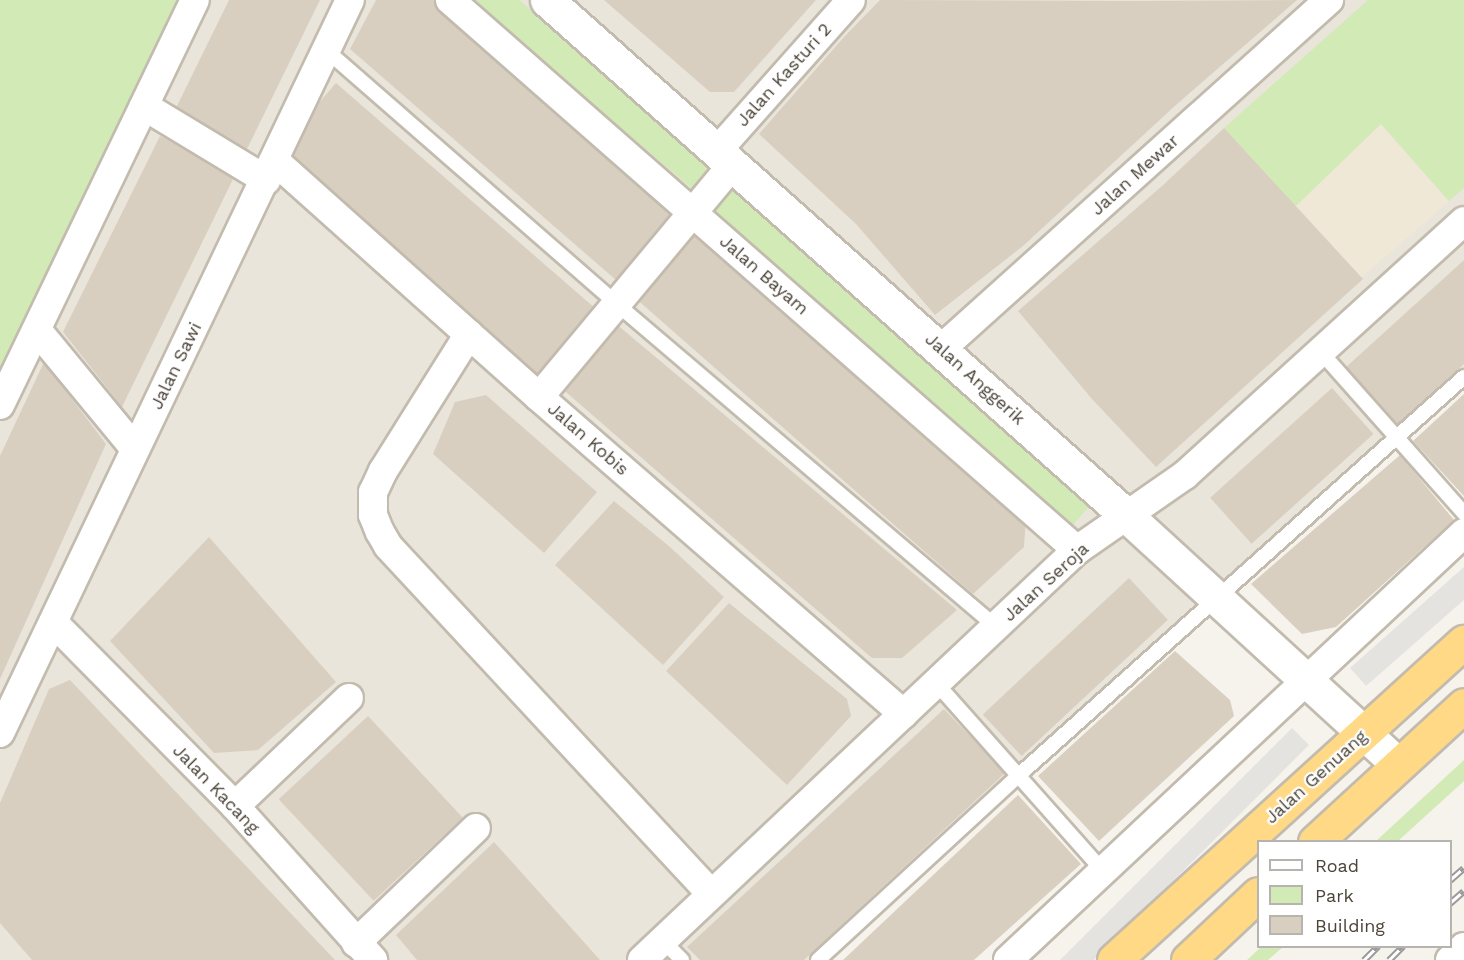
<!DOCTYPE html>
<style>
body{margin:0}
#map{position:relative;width:1464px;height:960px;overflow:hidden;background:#f6f3ec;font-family:"Work Sans",sans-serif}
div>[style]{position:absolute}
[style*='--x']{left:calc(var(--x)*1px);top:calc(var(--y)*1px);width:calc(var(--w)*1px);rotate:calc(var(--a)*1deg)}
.residential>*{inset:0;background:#eae5da}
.education>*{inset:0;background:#efe8d6;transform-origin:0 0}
.green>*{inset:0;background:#d2eab5;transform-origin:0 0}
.parking>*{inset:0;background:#e5e3e0;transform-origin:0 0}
.building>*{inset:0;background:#d8cfc1;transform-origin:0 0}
.roads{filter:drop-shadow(2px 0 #c2bbae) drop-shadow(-2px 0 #c2bbae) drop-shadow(0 2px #c2bbae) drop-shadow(0 -2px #c2bbae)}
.service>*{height:14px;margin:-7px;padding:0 7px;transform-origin:7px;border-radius:7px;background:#fff}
.minor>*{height:28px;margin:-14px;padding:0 14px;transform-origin:14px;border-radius:14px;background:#fff}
.tertiary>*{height:33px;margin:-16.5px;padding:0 16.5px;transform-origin:16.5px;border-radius:16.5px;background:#fff}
.trunk>*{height:33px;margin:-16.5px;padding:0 16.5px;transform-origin:16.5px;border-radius:16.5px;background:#ffd985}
.rail>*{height:7px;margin-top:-3.5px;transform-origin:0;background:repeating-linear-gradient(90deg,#fff 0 14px,#9a9a9a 0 28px);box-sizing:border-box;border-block:2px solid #9a9a9a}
span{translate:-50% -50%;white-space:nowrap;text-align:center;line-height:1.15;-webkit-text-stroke:4.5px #fff;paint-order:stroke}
.street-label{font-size:18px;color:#4b4439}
.legend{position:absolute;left:1257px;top:840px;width:195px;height:108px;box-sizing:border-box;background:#fff;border:2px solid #b7b4b0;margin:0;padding:8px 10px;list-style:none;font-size:18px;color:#4b4439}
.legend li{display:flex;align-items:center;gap:12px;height:30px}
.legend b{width:30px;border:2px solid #b7b4b0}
</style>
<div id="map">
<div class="residential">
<div style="clip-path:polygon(182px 0,1464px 0,1464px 380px,819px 960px,0 960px,0 381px)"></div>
</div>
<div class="education">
<div style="left:1381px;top:124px;width:103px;height:120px;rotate:49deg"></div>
</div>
<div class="green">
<div style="clip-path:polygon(0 0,178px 0,0 369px)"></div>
<div style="clip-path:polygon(471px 0,519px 0,717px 167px,696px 192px)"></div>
<div style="clip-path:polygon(1368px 0,1464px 0,1464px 188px,1449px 201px,1381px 124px,1295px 207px,1224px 128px)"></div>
<div style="left:736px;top:186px;width:477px;height:38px;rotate:42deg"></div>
<div style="clip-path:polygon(1464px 760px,1464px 781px,1398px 841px,1376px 841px)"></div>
<div style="clip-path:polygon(1261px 947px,1261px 946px,1283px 947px,1268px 960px,1247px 960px)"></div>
</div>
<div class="parking">
<div style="clip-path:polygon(1464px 567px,1464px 600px,1366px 686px,1350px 668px)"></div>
<div style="left:1292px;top:728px;width:24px;height:340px;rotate:45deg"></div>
</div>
<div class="building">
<div style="clip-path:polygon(229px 0,320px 0,247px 149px,174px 112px)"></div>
<div style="clip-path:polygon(376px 0,434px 0,682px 220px,624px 287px,350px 49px)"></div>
<div style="clip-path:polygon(604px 0,816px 0,734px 92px,710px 92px)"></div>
<div style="clip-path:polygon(880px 0,1128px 1px,1297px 0,1177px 104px,1023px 246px,935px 315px,856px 224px,759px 134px,844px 37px)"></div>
<div style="left:336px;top:83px;width:354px;height:90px;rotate:41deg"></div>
<div style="clip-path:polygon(1224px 128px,1363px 279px,1156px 467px,1092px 399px,1018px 311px,1162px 186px)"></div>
<div style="clip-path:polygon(160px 136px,235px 175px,122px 407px,63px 332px)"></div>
<div style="clip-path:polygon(697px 228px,1026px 517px,1024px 547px,973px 594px,634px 297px)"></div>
<div style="clip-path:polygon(1464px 260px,1464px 364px,1397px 425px,1345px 368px)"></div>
<div style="clip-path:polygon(615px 323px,957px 610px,902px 658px,872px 658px,559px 386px)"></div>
<div style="clip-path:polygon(44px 362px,106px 444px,0 679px,0 456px)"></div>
<div style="left:1332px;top:388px;width:62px;height:164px;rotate:48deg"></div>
<div style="clip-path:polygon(1464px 394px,1464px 496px,1413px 441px)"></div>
<div style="clip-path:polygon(486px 395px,597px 492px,544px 553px,433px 454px,455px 402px)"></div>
<div style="clip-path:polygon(1400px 455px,1454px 520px,1336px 627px,1302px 634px,1251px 584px)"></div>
<div style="clip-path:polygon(614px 501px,670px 547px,724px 597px,663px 665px,555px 565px)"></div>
<div style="clip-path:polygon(209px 537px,336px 682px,258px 750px,214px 753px,110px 641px)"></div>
<div style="left:1129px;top:578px;width:57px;height:200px;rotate:47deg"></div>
<div style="clip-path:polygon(729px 603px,847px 699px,851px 716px,787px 785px,666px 671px)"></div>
<div style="clip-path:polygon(1175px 651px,1230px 700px,1234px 716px,1099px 841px,1038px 776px)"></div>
<div style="clip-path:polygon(70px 680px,335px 960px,32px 960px,0 923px,0 803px,49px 689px)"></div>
<div style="clip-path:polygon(944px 709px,1005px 773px,804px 960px,700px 960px,687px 947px)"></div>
<div style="left:368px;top:716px;width:139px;height:122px;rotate:47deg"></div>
<div style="clip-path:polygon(1018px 795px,1081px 864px,974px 960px,843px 960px)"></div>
<div style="clip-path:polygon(494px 842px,600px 960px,417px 960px,396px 935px)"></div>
</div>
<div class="roads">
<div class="service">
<div style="--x:326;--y:50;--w:388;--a:41.1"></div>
<div style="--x:618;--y:305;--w:497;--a:40.4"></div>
<div style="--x:1320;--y:351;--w:217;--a:48.4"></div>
<div style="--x:937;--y:684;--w:251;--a:48.4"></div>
<div style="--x:663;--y:941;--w:27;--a:45"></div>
<div style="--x:818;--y:960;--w:273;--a:-42.6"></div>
<div style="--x:1019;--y:775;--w:597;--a:-41.81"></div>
</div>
<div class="minor">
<div style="--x:450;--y:0;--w:834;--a:41.26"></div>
<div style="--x:144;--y:106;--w:143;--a:31.2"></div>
<div style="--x:718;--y:150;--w:200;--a:-48.4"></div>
<div style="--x:275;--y:161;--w:354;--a:41.8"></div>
<div style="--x:539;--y:397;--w:483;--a:41"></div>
<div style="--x:37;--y:330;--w:154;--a:50.5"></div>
<div style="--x:469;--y:334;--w:162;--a:122.1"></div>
<div style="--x:383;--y:471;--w:23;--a:115"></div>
<div style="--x:373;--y:492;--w:23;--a:90"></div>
<div style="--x:373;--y:515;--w:18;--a:68"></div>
<div style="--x:380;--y:532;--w:16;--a:60"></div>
<div style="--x:388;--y:546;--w:475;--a:47.1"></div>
<div style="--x:941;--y:349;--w:522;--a:-41.97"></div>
<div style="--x:539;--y:397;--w:303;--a:-50.2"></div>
<div style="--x:0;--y:405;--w:449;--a:-64.3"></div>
<div style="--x:54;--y:623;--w:257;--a:45.3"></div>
<div style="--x:235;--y:806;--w:207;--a:48.1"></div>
<div style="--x:0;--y:733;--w:812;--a:-64.48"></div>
<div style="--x:235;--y:806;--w:157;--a:-43.5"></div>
<div style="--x:356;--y:943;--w:166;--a:-43.8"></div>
<div style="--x:642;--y:960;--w:598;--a:-43.31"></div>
<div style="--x:1077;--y:550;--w:131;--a:-34.8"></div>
<div style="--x:1185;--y:475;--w:377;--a:-42.3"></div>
<div style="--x:1008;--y:960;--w:625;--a:-43.12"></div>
<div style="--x:1450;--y:960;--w:19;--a:-43"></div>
</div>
<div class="tertiary">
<div style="--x:547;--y:0;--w:776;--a:41.66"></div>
<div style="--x:1127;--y:516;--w:367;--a:42.5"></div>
</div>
<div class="trunk">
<div style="--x:1315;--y:842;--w:202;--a:-42.6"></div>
<div style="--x:1114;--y:960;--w:473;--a:-42.3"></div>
<div style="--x:1188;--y:960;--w:96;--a:-43.3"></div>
</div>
</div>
<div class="rail">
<div style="--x:1450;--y:880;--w:18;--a:-41"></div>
<div style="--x:1450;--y:903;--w:18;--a:-41"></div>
<div style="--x:1364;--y:960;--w:20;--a:-45"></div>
<div style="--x:1389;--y:960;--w:20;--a:-45"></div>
</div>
<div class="street-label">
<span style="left:784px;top:75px;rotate:-48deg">Jalan Kasturi 2</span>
<span style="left:1135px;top:175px;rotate:-42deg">Jalan Mewar</span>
<span style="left:764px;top:275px;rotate:41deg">Jalan Bayam</span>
<span style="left:176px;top:366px;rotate:-64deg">Jalan Sawi</span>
<span style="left:975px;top:379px;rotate:42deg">Jalan Anggerik</span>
<span style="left:588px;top:439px;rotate:41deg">Jalan Kobis</span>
<span style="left:1046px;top:582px;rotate:-42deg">Jalan Seroja</span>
<span style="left:1316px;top:777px;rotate:-42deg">Jalan Genuang</span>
<span style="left:216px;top:789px;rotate:46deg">Jalan Kacang</span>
</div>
<ul class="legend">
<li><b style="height:8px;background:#fff"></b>Road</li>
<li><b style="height:16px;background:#d2eab5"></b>Park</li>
<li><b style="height:16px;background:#d8cfc1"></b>Building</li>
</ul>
</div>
